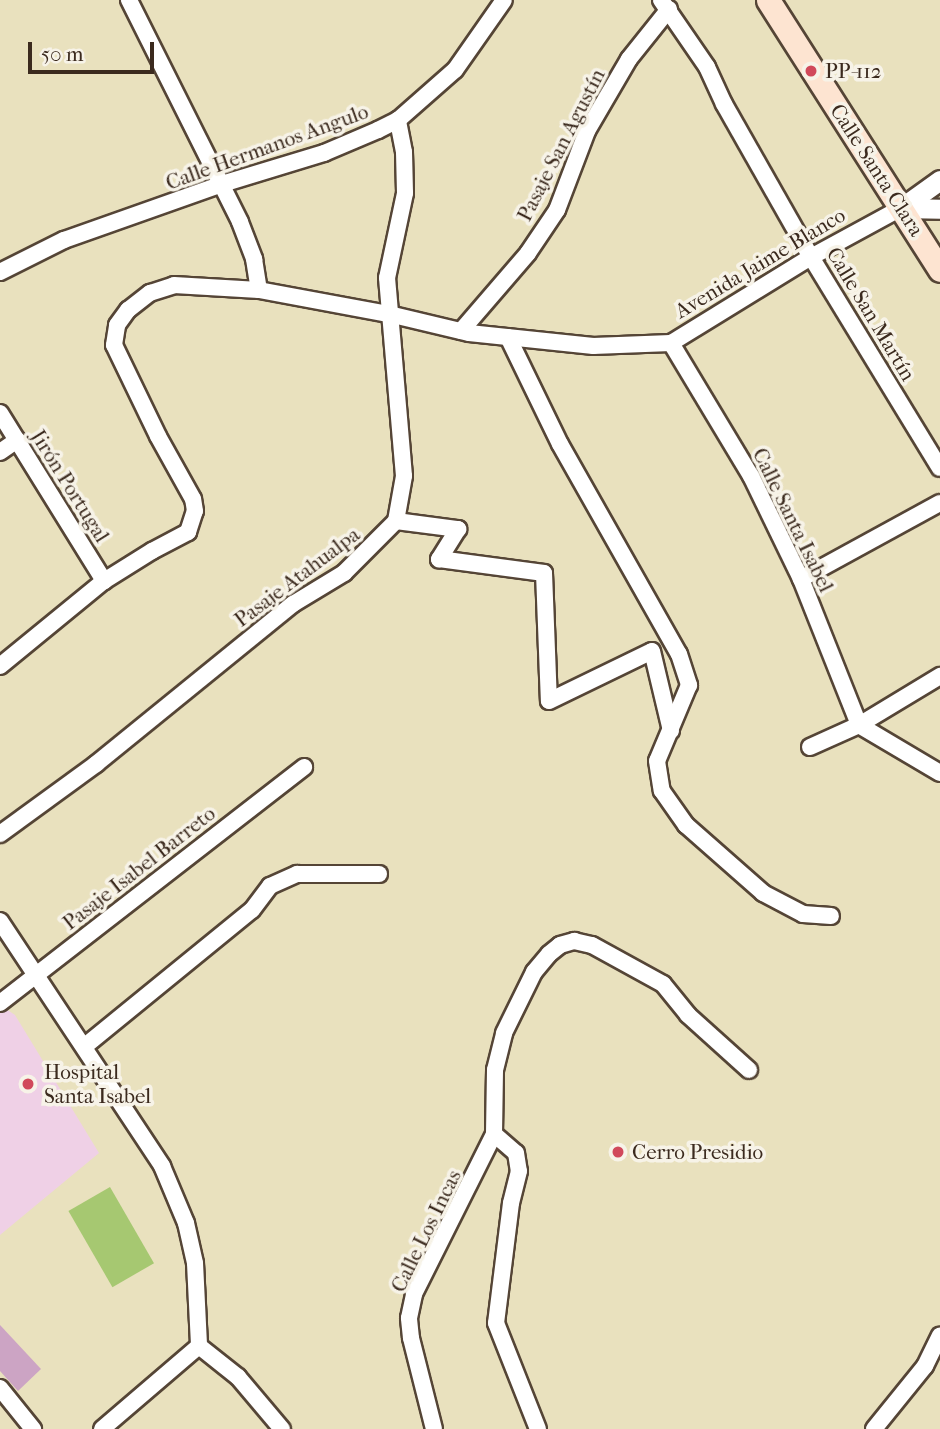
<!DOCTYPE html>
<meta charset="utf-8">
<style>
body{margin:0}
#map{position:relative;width:940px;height:1429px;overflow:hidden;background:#e9e1be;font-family:"IM FELL French Canon",serif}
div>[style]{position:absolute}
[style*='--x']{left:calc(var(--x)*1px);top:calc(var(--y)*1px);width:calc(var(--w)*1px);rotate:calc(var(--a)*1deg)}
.built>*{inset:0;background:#efd0e6}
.green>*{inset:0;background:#a6c871;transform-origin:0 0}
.building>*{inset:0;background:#cca4c4}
.roads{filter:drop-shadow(2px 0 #554536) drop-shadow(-2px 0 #554536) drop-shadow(0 2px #554536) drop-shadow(0 -2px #554536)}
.minor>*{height:16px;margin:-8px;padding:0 8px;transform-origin:8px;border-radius:8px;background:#fff}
.tertiary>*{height:19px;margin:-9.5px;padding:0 9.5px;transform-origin:9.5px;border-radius:9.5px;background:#fff}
.secondary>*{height:23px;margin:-11.5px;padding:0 11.5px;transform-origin:11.5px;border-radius:11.5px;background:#fde4d1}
.dots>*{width:19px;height:19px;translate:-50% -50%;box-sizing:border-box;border:4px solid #f7f3e8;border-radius:50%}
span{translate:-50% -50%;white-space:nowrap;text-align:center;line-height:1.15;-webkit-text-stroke:7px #f7f3e8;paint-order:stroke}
.poi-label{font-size:21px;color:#3b2a1e}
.left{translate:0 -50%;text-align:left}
.street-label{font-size:21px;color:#3b2a1e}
.scale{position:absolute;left:28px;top:42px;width:126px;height:32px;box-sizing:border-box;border:4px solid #3b2a1e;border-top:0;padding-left:9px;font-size:21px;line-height:24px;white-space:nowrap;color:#3b2a1e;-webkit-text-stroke:5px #f7f3e8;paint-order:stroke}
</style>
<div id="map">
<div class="built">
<div style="clip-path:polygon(3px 1007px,15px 1015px,99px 1153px,0 1235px,0 1009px)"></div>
</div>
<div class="green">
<div style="left:110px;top:1187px;width:88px;height:48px;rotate:60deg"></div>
</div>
<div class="building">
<div style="clip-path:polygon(0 1325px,41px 1369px,18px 1391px,0 1371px)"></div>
</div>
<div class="roads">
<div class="minor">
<div style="--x:129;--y:0;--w:248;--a:63.4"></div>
<div style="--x:240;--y:222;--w:40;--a:69"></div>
<div style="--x:254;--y:259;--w:31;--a:81"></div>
<div style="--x:661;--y:0;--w:81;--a:55.5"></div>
<div style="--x:707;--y:67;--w:41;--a:65.3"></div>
<div style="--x:724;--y:104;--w:176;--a:60.4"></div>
<div style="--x:811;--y:257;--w:247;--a:58.6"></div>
<div style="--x:0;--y:272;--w:72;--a:-26.6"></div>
<div style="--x:64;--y:240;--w:168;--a:-19.5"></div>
<div style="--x:222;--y:184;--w:107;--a:-16.9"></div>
<div style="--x:324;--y:153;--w:59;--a:-23.1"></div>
<div style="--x:378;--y:130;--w:22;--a:-27"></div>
<div style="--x:398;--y:120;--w:76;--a:-41.3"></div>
<div style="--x:455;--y:70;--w:85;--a:-55"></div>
<div style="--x:461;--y:331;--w:103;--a:-49.3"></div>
<div style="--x:528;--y:253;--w:52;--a:-56"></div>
<div style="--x:557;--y:210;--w:85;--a:-69.2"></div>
<div style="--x:587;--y:131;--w:83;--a:-59.7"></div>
<div style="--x:629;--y:59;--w:64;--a:-51.3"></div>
<div style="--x:508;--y:337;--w:119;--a:64.1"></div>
<div style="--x:560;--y:444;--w:241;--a:60.5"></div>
<div style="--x:679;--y:654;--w:33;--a:72"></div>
<div style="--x:689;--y:685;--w:82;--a:112.8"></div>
<div style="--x:657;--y:761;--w:30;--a:81"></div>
<div style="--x:662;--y:791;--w:42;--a:54.8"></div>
<div style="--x:686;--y:825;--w:103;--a:41.4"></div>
<div style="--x:763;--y:893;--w:45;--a:27.7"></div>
<div style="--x:803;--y:914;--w:28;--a:4"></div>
<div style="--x:671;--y:343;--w:155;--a:59"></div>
<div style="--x:751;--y:476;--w:114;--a:64.1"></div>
<div style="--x:801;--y:579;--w:157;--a:68.3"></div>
<div style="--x:859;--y:725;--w:94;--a:30.7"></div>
<div style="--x:0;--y:413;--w:198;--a:58.2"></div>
<div style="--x:0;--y:452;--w:21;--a:-35"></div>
<div style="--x:396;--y:521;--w:63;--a:7.4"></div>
<div style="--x:458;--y:529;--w:36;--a:122"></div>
<div style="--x:439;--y:559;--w:106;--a:7.6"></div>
<div style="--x:544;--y:573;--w:128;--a:87.8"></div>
<div style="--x:549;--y:701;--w:114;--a:-25.9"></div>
<div style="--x:652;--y:651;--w:82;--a:76.6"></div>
<div style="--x:801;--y:579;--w:158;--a:-28.7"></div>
<div style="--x:0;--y:666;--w:134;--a:-39.3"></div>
<div style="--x:104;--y:581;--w:57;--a:-32"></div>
<div style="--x:152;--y:551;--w:41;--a:-27.8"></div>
<div style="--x:188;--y:532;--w:22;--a:-72"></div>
<div style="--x:195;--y:511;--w:12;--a:-99"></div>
<div style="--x:193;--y:499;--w:72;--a:-119.1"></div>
<div style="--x:158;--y:436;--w:101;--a:-115.8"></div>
<div style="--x:114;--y:345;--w:20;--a:-81"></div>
<div style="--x:117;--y:325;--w:19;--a:-54"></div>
<div style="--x:128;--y:310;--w:28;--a:-38"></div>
<div style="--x:150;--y:293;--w:25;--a:-18"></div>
<div style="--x:174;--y:285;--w:85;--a:3.4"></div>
<div style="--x:259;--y:290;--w:132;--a:10.5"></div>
<div style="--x:389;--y:314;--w:82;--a:13.4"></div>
<div style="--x:469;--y:333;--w:125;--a:6"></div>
<div style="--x:593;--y:346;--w:78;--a:-2.2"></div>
<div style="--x:671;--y:343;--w:164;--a:-31.6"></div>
<div style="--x:811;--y:257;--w:102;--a:-28.6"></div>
<div style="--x:810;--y:747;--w:54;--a:-24.2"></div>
<div style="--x:859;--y:725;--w:95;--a:-31.2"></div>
<div style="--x:0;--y:834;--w:119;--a:-36.1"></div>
<div style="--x:96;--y:764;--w:254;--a:-39.1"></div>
<div style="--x:293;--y:604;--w:60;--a:-31.3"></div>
<div style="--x:344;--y:573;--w:74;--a:-45"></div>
<div style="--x:396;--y:521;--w:46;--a:-79.9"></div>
<div style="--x:404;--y:476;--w:199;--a:-94.9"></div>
<div style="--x:387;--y:278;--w:87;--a:-78"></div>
<div style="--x:405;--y:193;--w:41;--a:-91.4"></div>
<div style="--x:404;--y:152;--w:33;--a:-101"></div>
<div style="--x:0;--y:921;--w:294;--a:56.5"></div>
<div style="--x:162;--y:1166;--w:62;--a:67.2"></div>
<div style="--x:186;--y:1223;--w:41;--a:77.3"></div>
<div style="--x:195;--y:1263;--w:83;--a:87.2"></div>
<div style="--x:199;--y:1346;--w:50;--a:38.5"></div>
<div style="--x:238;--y:1377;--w:68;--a:49.8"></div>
<div style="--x:0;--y:1003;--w:385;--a:-37.8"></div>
<div style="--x:85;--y:1046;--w:215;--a:-39.2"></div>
<div style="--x:252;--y:910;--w:30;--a:-53"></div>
<div style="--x:270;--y:886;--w:30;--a:-24"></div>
<div style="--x:297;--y:874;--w:82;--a:0"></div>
<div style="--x:494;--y:1134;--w:29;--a:41"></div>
<div style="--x:516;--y:1153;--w:18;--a:81"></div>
<div style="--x:519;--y:1171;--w:33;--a:104"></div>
<div style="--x:511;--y:1203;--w:121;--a:97.1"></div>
<div style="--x:496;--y:1323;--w:114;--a:68.4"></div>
<div style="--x:0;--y:1388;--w:53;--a:51.2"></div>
<div style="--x:102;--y:1429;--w:128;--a:-40.6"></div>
<div style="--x:434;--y:1429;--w:94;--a:-104.2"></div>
<div style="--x:411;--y:1338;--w:20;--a:-96"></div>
<div style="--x:409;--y:1318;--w:25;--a:-78"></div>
<div style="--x:414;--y:1294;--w:179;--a:-63.4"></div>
<div style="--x:494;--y:1134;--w:64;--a:-89.1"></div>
<div style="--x:495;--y:1070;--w:38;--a:-76"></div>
<div style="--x:504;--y:1033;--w:68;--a:-63.8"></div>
<div style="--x:534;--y:972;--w:23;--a:-50"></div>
<div style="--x:549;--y:954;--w:14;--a:-39"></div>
<div style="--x:560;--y:945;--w:15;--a:-16"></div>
<div style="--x:574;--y:941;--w:18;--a:13"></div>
<div style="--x:592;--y:945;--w:81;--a:28.8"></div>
<div style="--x:663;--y:984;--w:40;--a:51"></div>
<div style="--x:688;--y:1015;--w:82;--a:42"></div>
<div style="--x:874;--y:1429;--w:81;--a:-51"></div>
<div style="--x:925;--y:1366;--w:34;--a:-64"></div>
</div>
<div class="tertiary">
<div style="--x:901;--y:208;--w:48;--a:-35.7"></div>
<div style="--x:901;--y:208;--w:39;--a:1"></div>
</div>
<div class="secondary">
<div style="--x:768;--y:0;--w:320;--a:57.5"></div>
</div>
</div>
<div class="dots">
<div style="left:811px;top:71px;background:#d1495b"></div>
<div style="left:28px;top:1084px;background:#d1495b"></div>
<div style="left:618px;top:1152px;background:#d1495b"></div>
</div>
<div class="poi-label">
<span class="left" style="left:825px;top:71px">PP-112</span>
<span class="left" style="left:44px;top:1084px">Hospital<br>Santa Isabel</span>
<span class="left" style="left:632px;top:1152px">Cerro Presidio</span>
</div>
<div class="street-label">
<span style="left:561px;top:145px;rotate:-63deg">Pasaje San Agustín</span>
<span style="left:267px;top:147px;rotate:-20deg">Calle Hermanos Angulo</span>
<span style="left:877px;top:170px;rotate:57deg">Calle Santa Clara</span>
<span style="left:760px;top:263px;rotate:-31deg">Avenida Jaime Blanco</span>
<span style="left:871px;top:314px;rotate:59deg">Calle San Martín</span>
<span style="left:70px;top:486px;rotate:58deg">Jirón Portugal</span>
<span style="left:793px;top:520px;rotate:64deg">Calle Santa Isabel</span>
<span style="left:297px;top:577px;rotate:-37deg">Pasaje Atahualpa</span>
<span style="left:139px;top:868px;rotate:-38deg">Pasaje Isabel Barreto</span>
<span style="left:426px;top:1231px;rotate:-64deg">Calle Los Incas</span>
</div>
<div class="scale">50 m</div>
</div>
